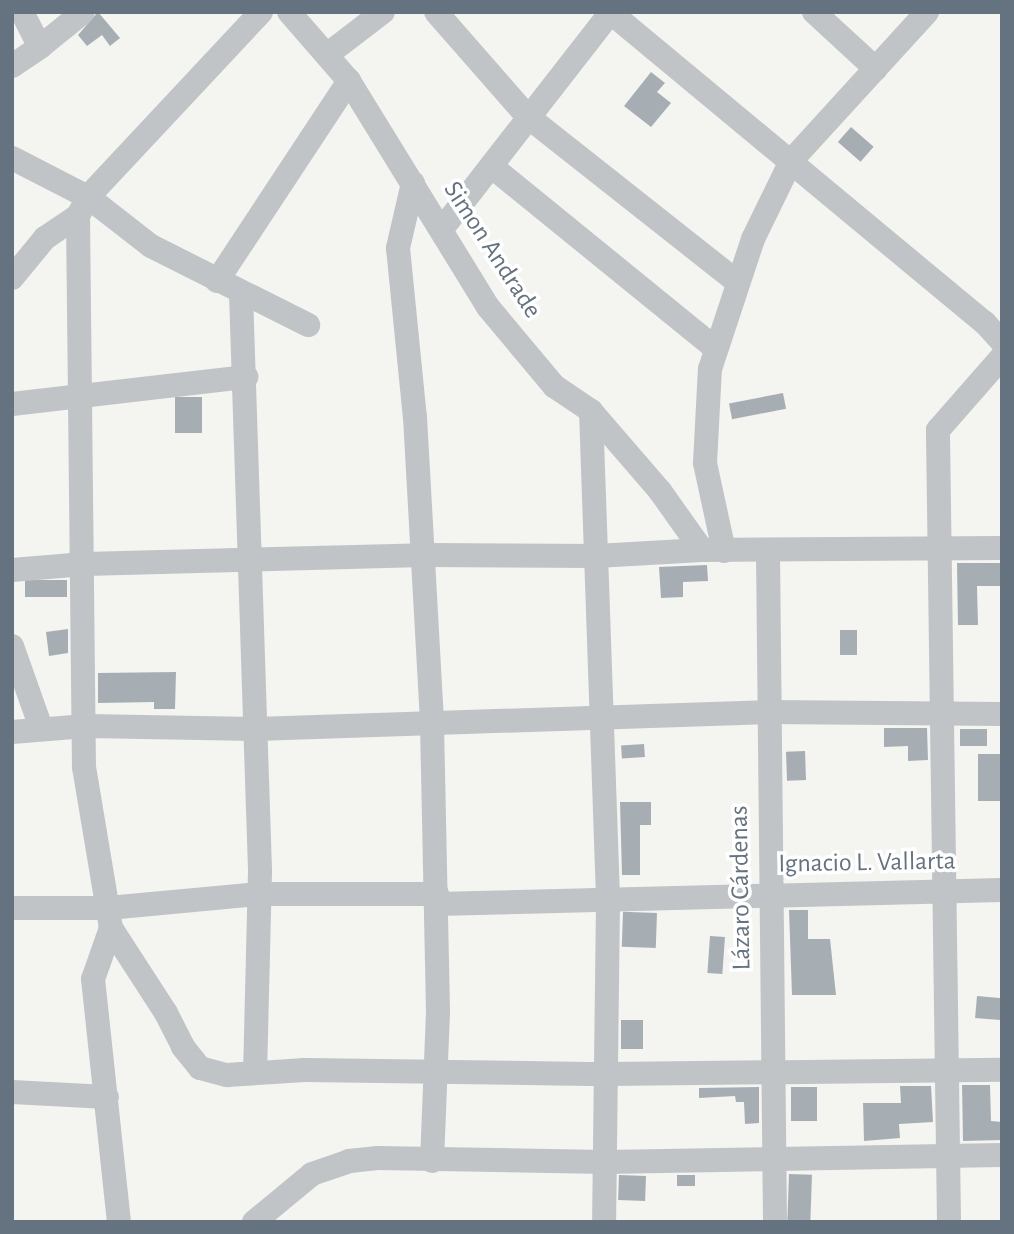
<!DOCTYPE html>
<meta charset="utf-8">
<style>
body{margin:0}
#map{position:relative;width:1014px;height:1234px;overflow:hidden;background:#f4f4f1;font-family:"Alegreya Sans",sans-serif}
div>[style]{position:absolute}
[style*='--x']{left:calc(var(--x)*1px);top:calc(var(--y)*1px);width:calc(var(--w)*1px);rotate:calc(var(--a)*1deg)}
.building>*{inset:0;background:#a7aeb3;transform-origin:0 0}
.minor>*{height:24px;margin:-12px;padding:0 12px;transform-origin:12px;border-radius:12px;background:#c0c4c7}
span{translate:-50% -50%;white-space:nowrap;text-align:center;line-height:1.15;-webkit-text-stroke:7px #fff;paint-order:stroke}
.street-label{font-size:26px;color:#657380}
.frame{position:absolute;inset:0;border:14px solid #657380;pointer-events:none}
</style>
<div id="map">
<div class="building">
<div style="clip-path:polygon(98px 12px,120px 38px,110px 46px,102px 35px,87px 46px,78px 35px)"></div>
<div style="clip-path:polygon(651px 72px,665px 83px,657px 92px,671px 103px,651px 127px,624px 106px)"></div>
<div style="left:851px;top:127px;width:30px;height:20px;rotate:41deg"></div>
<div style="left:783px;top:393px;width:16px;height:55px;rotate:79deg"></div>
<div style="left:202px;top:397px;width:36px;height:27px;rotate:90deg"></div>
<div style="clip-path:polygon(957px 563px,1002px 563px,1002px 586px,977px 586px,978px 625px,958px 625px)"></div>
<div style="clip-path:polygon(707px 565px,708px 581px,683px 582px,683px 597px,661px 598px,659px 567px)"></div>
<div style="left:67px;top:580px;width:17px;height:42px;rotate:90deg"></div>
<div style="clip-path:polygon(68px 629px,68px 653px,49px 656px,46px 632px)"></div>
<div style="left:840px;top:630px;width:17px;height:25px"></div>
<div style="clip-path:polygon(176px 672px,175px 709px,154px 709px,154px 702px,98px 703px,98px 673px)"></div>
<div style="clip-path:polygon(884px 728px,927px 728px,928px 760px,908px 761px,908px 746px,884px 747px)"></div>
<div style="left:960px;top:729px;width:27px;height:17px"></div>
<div style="left:644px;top:744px;width:13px;height:23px;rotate:86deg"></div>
<div style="left:805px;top:751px;width:29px;height:19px;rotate:88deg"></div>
<div style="left:1002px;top:754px;width:47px;height:24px;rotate:90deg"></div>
<div style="clip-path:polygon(620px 802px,651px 802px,651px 825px,640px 825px,640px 875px,622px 875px)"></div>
<div style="clip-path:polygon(789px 910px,808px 910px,808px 939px,830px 939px,836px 995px,792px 995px)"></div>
<div style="left:657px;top:913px;width:35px;height:34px;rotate:92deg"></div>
<div style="left:710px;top:936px;width:15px;height:37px;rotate:4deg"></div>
<div style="left:977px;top:996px;width:25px;height:22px;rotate:5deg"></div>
<div style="left:621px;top:1020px;width:22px;height:29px"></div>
<div style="clip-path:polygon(962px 1085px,990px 1085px,991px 1121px,1002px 1122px,1002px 1140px,963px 1141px)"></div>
<div style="clip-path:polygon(900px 1086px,931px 1086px,933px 1122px,899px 1124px,900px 1138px,864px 1141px,863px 1103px,901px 1103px)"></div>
<div style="clip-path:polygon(759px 1087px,759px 1123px,745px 1124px,744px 1102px,736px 1102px,735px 1096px,699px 1098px,699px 1088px)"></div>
<div style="left:791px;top:1087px;width:26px;height:34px"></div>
<div style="left:789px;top:1174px;width:23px;height:48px;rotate:2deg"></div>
<div style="left:695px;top:1175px;width:11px;height:18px;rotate:90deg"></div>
<div style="left:646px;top:1176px;width:25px;height:27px;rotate:92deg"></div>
</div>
<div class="minor">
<div style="--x:22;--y:12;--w:39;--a:63"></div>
<div style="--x:40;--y:47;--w:55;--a:-39.1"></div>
<div style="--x:261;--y:12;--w:253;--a:133.1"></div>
<div style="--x:88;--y:197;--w:21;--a:118"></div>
<div style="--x:78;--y:216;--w:551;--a:89.38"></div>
<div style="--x:84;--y:767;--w:163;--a:80.5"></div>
<div style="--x:111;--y:928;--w:101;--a:57.1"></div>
<div style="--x:166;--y:1013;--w:38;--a:63"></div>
<div style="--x:183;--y:1047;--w:27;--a:51"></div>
<div style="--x:200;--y:1068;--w:28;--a:15"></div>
<div style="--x:227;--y:1075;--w:78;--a:-3.7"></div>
<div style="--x:305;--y:1070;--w:302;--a:0.8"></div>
<div style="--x:607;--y:1074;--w:395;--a:-0.6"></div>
<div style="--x:289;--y:12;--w:91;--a:49"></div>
<div style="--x:349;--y:81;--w:265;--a:58.4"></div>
<div style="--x:488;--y:307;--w:103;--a:50.1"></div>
<div style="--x:554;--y:386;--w:45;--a:34"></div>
<div style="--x:591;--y:411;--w:106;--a:49.2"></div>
<div style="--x:660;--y:491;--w:72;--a:54.6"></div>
<div style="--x:436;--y:12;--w:138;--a:48.8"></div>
<div style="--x:527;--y:116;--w:268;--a:38.3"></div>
<div style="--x:610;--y:12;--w:487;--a:39.7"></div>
<div style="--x:985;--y:323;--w:25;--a:48"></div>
<div style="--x:814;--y:12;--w:84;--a:42.6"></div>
<div style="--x:328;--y:54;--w:69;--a:-37.4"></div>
<div style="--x:12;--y:66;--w:34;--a:-34"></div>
<div style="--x:12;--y:158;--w:85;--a:27.2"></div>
<div style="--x:88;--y:197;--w:80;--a:37.9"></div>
<div style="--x:151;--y:246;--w:176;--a:26.7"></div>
<div style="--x:491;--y:166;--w:289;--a:39.1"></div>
<div style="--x:413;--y:183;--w:67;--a:103"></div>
<div style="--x:398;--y:248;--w:170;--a:84.3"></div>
<div style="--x:415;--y:417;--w:307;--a:86.8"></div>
<div style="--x:432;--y:724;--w:288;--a:88.8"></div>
<div style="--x:438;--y:1012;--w:149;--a:92.3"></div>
<div style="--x:442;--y:229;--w:275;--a:-52.1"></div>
<div style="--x:12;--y:278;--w:52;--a:-50.5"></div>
<div style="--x:45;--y:238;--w:40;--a:-34"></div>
<div style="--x:217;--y:281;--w:240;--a:-56.6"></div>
<div style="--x:241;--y:294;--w:577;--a:88.11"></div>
<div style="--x:260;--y:871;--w:200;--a:91.4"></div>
<div style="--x:12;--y:404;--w:236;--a:-6.6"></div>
<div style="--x:591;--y:411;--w:490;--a:88"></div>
<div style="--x:608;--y:901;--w:321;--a:90.7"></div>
<div style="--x:724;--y:551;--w:90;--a:-102.2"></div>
<div style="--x:705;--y:463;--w:94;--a:-87"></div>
<div style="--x:710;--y:369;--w:137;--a:-71.7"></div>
<div style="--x:753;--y:239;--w:87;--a:-64"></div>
<div style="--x:791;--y:161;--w:202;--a:-47.6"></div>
<div style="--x:768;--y:553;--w:669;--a:89.4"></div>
<div style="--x:12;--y:570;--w:73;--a:-4.7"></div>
<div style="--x:85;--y:564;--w:339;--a:-1.5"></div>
<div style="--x:424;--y:555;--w:172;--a:0.3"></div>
<div style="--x:596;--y:556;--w:106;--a:-3.2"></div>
<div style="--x:702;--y:550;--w:300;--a:-0.4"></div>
<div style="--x:12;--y:646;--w:87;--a:70.5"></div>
<div style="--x:12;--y:732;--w:74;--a:-4.6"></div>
<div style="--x:86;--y:726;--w:170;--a:1"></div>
<div style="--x:256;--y:729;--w:513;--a:-1.9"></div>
<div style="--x:769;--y:712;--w:233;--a:0.5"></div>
<div style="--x:436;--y:904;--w:566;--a:-1.42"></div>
<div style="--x:12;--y:908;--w:96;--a:0"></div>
<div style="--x:108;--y:908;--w:152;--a:-5.3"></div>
<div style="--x:259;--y:894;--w:178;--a:0"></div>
<div style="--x:111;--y:928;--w:54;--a:109.4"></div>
<div style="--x:93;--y:979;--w:244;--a:83.9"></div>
<div style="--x:12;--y:1092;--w:95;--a:3"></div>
<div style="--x:254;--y:1222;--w:75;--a:-39.6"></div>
<div style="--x:312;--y:1174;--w:39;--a:-19"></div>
<div style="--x:349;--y:1161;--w:29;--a:-6"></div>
<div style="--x:378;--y:1158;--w:227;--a:1"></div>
<div style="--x:605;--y:1162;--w:397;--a:-1"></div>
<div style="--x:949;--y:1222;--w:792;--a:-90.8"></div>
<div style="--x:938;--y:430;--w:97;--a:-48.8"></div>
</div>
<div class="street-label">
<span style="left:492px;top:250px;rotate:57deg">Simon Andrade</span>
<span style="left:867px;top:863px;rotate:-1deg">Ignacio L. Vallarta</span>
<span style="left:741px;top:888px;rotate:-91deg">Lázaro Cárdenas</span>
</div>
<div class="frame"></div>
</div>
